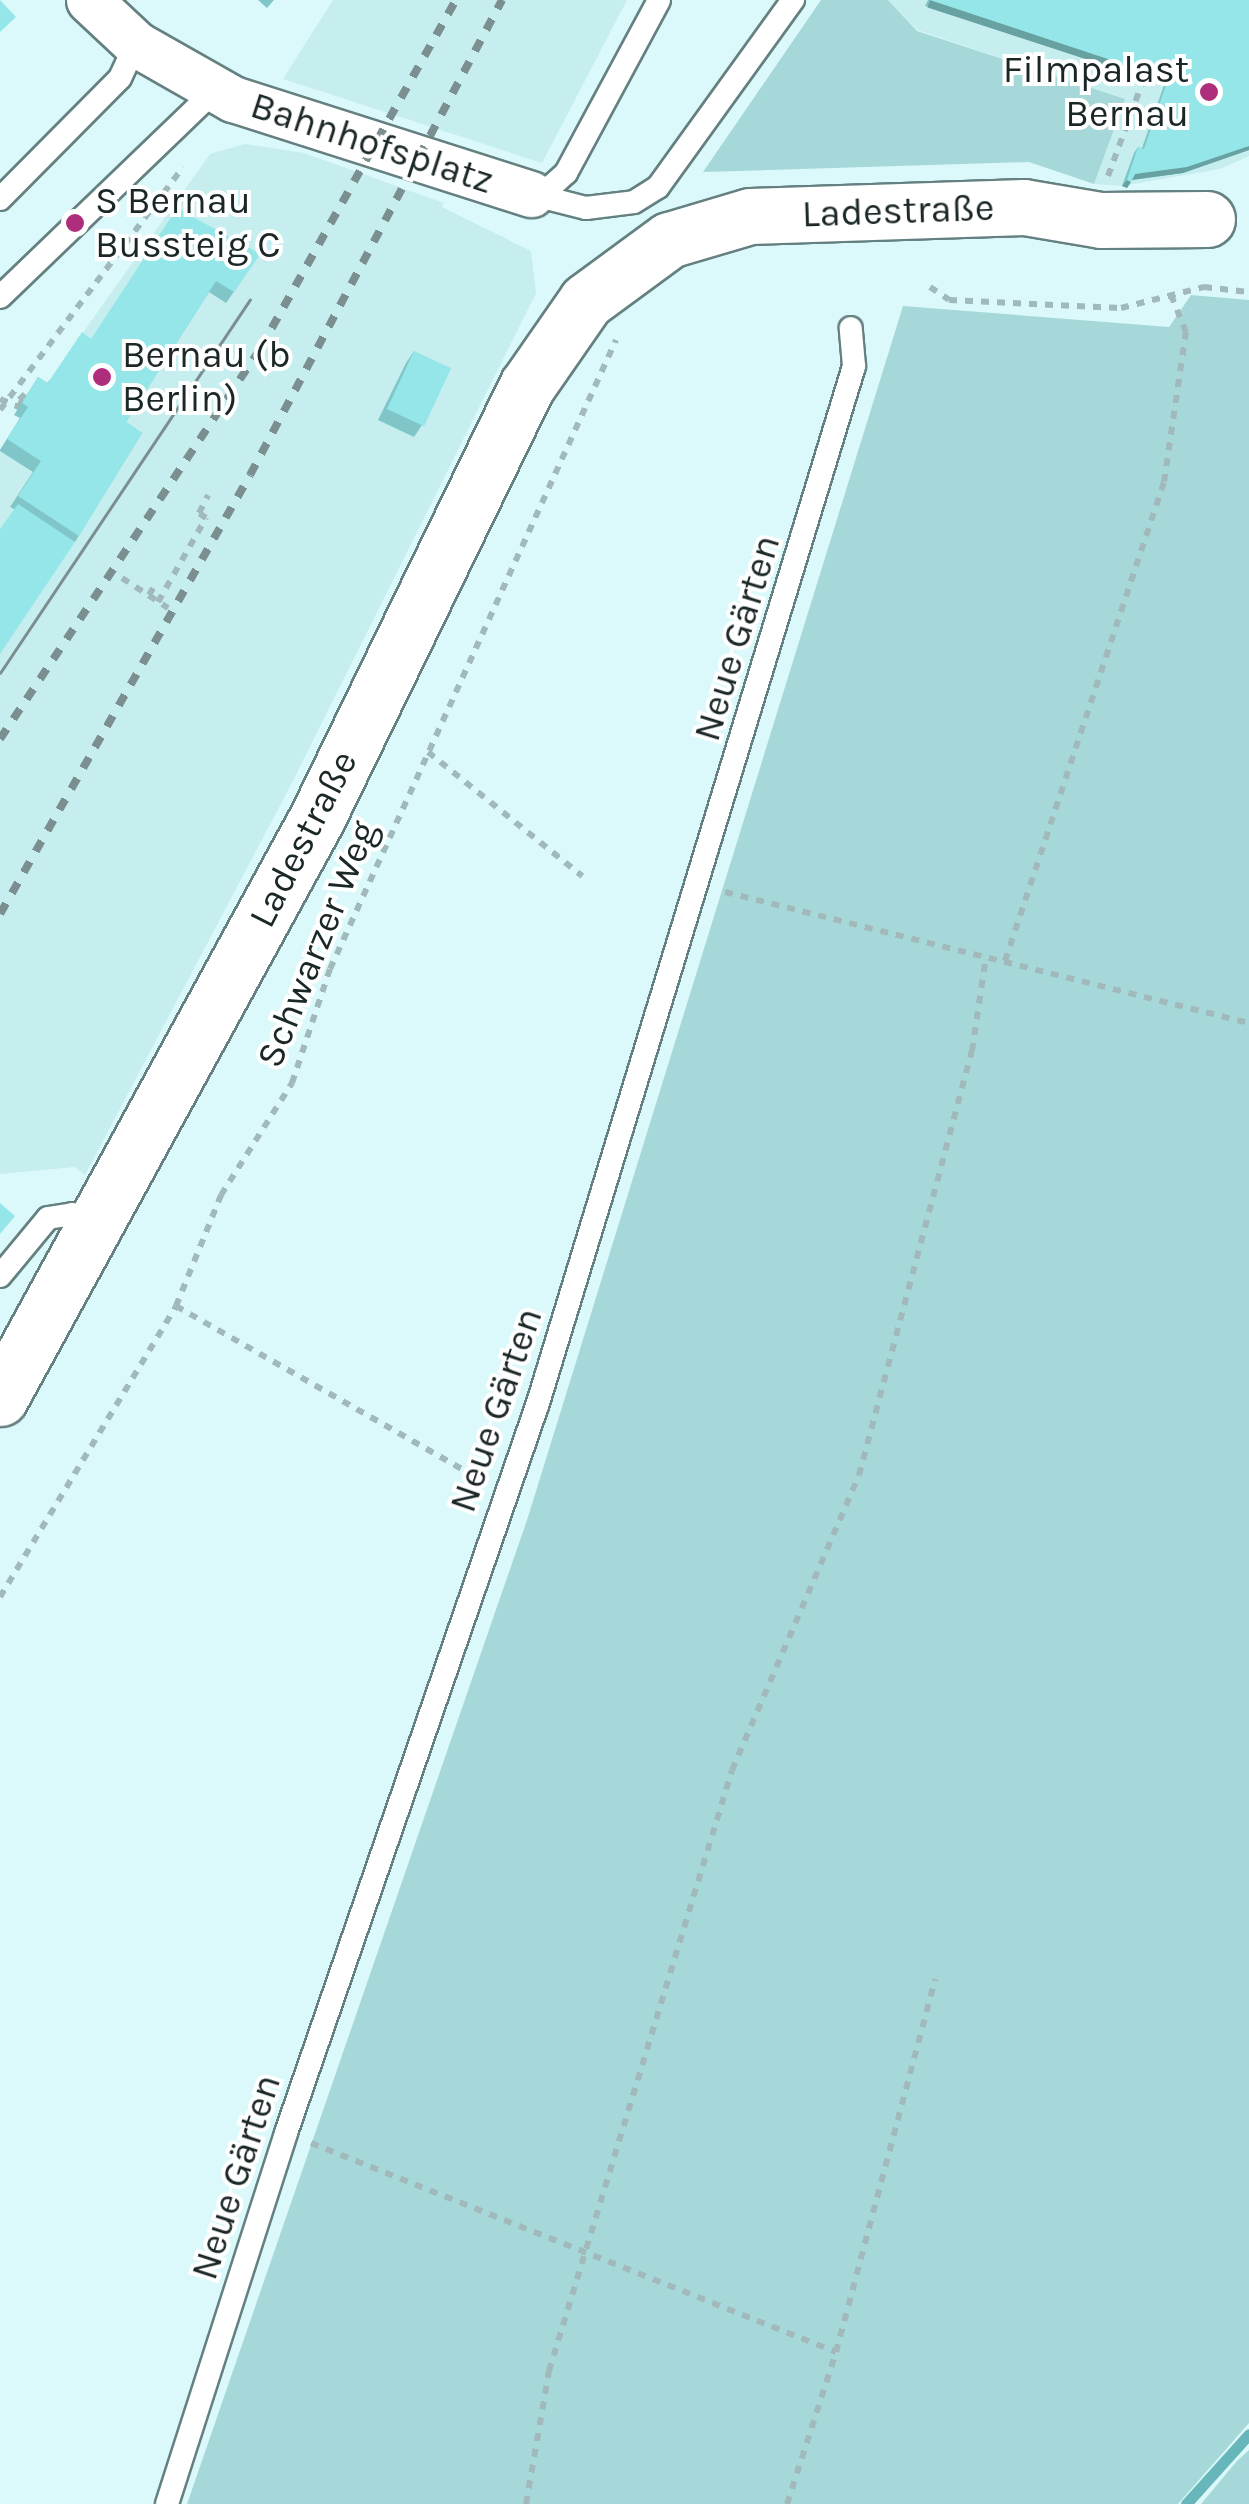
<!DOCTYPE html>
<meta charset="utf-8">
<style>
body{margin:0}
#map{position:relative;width:1249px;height:2504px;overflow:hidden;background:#dbf9fa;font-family:Karla,sans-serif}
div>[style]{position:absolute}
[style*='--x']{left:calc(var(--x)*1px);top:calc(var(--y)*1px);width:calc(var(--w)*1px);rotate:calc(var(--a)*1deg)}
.built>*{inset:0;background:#c6eeef}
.green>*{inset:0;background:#a7d8d9}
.stream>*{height:11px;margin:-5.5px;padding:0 5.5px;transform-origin:5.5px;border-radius:5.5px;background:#67b7ba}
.path>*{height:6px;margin-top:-3px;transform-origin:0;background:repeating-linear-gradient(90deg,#a1b9ba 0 8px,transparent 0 16px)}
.roads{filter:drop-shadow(2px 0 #658081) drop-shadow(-2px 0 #658081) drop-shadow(0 2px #658081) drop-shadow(0 -2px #658081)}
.service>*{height:22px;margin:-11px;padding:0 11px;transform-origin:11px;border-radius:11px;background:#fff}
.minor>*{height:45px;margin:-22.5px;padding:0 22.5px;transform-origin:22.5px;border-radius:22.5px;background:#fff}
.tertiary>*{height:55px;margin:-27.5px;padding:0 27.5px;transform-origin:27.5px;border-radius:27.5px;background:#fff}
.tram>*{height:2.5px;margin:-1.25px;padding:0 1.25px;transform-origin:1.25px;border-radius:1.25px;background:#7b8f90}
.rail>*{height:8px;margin-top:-4px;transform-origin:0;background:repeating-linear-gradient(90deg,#7b8f90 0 12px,transparent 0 24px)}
.wall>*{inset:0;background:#80c6c8}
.shaded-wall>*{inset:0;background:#68a1a2;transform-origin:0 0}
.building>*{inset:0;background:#95e6e8;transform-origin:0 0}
.dots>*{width:28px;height:28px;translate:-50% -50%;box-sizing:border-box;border:5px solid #fff;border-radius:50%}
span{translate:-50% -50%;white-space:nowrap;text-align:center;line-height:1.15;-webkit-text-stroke:8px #fff;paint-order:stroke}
.poi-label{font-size:38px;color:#1b2627}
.right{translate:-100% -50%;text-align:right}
.left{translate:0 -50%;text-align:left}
.street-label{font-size:38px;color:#1b2627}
</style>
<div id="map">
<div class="built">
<div style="clip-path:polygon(333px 0,627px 0,542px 163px,283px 79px)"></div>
<div style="clip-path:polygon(888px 0,1249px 0,1249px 156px,1220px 169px,1122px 186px,1094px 184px,1124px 99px,917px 30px)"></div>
<div style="clip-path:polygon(245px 144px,304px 153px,444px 203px,442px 207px,531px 251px,536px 293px,294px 779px,85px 1175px,75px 1167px,0 1174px,0 449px,210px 154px)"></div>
</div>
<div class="green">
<div style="clip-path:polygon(821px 0,888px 0,917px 31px,1125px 99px,1094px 184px,1029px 162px,703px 172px)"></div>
<div style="clip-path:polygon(1191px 295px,1249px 300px,1249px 2423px,1178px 2504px,187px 2504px,528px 1517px,903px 306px,1169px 327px)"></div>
<div style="clip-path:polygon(1249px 2450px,1249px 2504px,1201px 2504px,1236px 2462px)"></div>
</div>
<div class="stream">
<div style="--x:1186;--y:2504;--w:94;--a:-48"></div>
</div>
<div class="path">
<div style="--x:1108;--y:176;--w:104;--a:-69.8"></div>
<div style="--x:162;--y:195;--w:19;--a:28"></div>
<div style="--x:930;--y:287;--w:23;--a:34"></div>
<div style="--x:949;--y:300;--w:172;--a:2.7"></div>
<div style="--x:1121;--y:308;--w:86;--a:-14.2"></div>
<div style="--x:1204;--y:287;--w:45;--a:6.3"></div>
<div style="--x:0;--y:399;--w:21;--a:23"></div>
<div style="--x:19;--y:407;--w:14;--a:-65"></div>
<div style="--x:25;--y:394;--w:14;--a:135"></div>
<div style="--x:0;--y:410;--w:304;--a:-53"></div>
<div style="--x:122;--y:578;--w:55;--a:33.1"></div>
<div style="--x:149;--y:595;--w:12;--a:-59"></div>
<div style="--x:158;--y:602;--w:97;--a:-60.3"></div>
<div style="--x:206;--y:518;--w:9;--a:-144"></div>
<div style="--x:199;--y:513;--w:20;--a:-63"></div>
<div style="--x:428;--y:752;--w:198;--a:38.8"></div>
<div style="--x:725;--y:892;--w:540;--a:14.04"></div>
<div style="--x:1005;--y:961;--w:505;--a:-71.64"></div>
<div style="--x:1164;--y:482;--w:152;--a:-81.7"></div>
<div style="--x:1186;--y:332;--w:38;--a:-112"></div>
<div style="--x:176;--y:1306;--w:353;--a:29.7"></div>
<div style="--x:0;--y:1597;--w:340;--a:-58.8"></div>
<div style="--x:176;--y:1306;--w:120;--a:-67.9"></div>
<div style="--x:221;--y:1195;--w:133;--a:-57.6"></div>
<div style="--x:292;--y:1083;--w:120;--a:-71.6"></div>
<div style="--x:330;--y:969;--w:691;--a:-65.55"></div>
<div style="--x:311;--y:2143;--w:565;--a:21.71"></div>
<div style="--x:526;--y:2504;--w:135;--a:-80.2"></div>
<div style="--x:549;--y:2371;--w:628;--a:-73.06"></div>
<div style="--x:732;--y:1770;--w:321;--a:-66.7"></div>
<div style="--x:859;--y:1475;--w:439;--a:-75.1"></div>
<div style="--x:972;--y:1051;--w:96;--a:-81.6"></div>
<div style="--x:787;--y:2504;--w:160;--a:-72.1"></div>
<div style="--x:836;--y:2352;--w:386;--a:-75.1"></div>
</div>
<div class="roads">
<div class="service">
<div style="--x:531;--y:194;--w:57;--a:14.3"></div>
<div style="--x:586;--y:208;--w:48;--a:-7.1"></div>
<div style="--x:634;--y:202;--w:28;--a:-32"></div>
<div style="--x:658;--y:187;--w:231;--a:-54.2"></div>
<div style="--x:531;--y:194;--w:15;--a:-11"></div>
<div style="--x:546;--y:191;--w:27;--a:-42"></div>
<div style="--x:566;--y:173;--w:196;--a:-61.7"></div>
<div style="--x:0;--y:199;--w:170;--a:-45.2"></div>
<div style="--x:120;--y:78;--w:38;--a:-65"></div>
<div style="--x:0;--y:297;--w:297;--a:-43.9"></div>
<div style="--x:0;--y:1276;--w:75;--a:-50.4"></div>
<div style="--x:48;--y:1218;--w:24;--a:-9"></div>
<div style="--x:72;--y:1214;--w:26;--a:13"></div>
<div style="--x:167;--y:2504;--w:390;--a:-72.2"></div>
<div style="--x:286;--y:2133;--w:772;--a:-70.96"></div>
<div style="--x:538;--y:1403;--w:1084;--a:-73.05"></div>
<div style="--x:854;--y:366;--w:38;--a:-95"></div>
</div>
<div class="minor">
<div style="--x:89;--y:0;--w:64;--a:43.1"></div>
<div style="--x:136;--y:44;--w:112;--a:29.6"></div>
<div style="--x:233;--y:99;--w:313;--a:17.7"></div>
</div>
<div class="tertiary">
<div style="--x:0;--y:1398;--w:661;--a:-61.34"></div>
<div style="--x:317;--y:818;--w:480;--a:-64.1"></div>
<div style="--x:527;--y:386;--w:103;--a:-55.2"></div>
<div style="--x:586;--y:301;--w:103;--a:-36.3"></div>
<div style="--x:669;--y:240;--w:84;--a:-16.5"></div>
<div style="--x:750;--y:216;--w:274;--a:-1.9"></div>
<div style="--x:1024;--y:207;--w:78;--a:9.6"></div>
<div style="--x:1101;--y:220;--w:106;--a:-0.5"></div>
</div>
</div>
<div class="tram">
<div style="--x:0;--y:673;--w:449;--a:-56.2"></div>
</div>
<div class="rail">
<div style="--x:0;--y:739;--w:469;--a:-56.3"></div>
<div style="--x:260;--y:349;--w:400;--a:-60.7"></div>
<div style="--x:0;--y:914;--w:505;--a:-60.34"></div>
<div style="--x:250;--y:475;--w:538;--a:-62.05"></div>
</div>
<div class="wall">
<div style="clip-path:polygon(258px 0,274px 0,267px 8px)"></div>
<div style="clip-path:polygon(928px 0,1249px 0,1249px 150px,1183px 173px,1132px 180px,1127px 188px,1122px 186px,1134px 153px,1138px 147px,1142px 148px,1164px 85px,925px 6px)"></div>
<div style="clip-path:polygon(260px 254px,226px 303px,209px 292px,126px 422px,142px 433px,75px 542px,10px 507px,33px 472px,0 451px,0 450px,20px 418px,14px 415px,38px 377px,47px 383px,91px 339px)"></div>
<div style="clip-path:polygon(414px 351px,422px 425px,414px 437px,378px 420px,406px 363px)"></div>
</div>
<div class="shaded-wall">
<div style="left:930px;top:0;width:251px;height:8px;rotate:18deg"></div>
<div style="clip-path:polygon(1249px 146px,1249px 150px,1183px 173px,1131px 180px,1135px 174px)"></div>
<div style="clip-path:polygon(1127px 180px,1131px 182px,1127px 188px,1122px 186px)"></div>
</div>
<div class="building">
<div style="clip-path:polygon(0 0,16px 17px,0 32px)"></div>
<div style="clip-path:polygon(930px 0,1249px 0,1249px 146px,1187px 167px,1135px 174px,1131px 182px,1127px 180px,1138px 147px,1144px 149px,1168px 79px)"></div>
<div style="clip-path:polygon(177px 208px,260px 254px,234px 292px,216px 281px,126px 422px,142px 433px,79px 536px,18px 496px,41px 461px,7px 439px,28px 407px,22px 403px,38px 377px,48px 383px,82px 332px,91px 339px)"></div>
<div style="left:414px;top:351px;width:41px;height:64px;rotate:25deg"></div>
<div style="clip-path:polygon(18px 504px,75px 542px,0 654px,0 529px)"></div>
<div style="clip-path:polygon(0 1203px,15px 1216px,0 1234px)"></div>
</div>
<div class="dots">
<div style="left:1209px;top:92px;background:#af2e7b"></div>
<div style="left:75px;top:223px;background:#af2e7b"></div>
<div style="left:102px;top:377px;background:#af2e7b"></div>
</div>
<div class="poi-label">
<span class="right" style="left:1189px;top:92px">Filmpalast<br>Bernau</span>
<span class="left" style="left:95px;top:223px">S Bernau<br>Bussteig C</span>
<span class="left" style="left:122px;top:377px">Bernau (b<br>Berlin)</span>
</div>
<div class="street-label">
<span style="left:372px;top:143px;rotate:18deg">Bahnhofsplatz</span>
<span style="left:898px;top:211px;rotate:-2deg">Ladestraße</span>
<span style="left:737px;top:638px;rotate:-73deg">Neue Gärten</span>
<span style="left:303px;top:839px;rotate:-63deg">Ladestraße</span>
<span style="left:317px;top:944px;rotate:-68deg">Schwarzer Weg</span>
<span style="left:496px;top:1410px;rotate:-71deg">Neue Gärten</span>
<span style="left:236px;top:2177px;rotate:-72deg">Neue Gärten</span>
</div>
</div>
